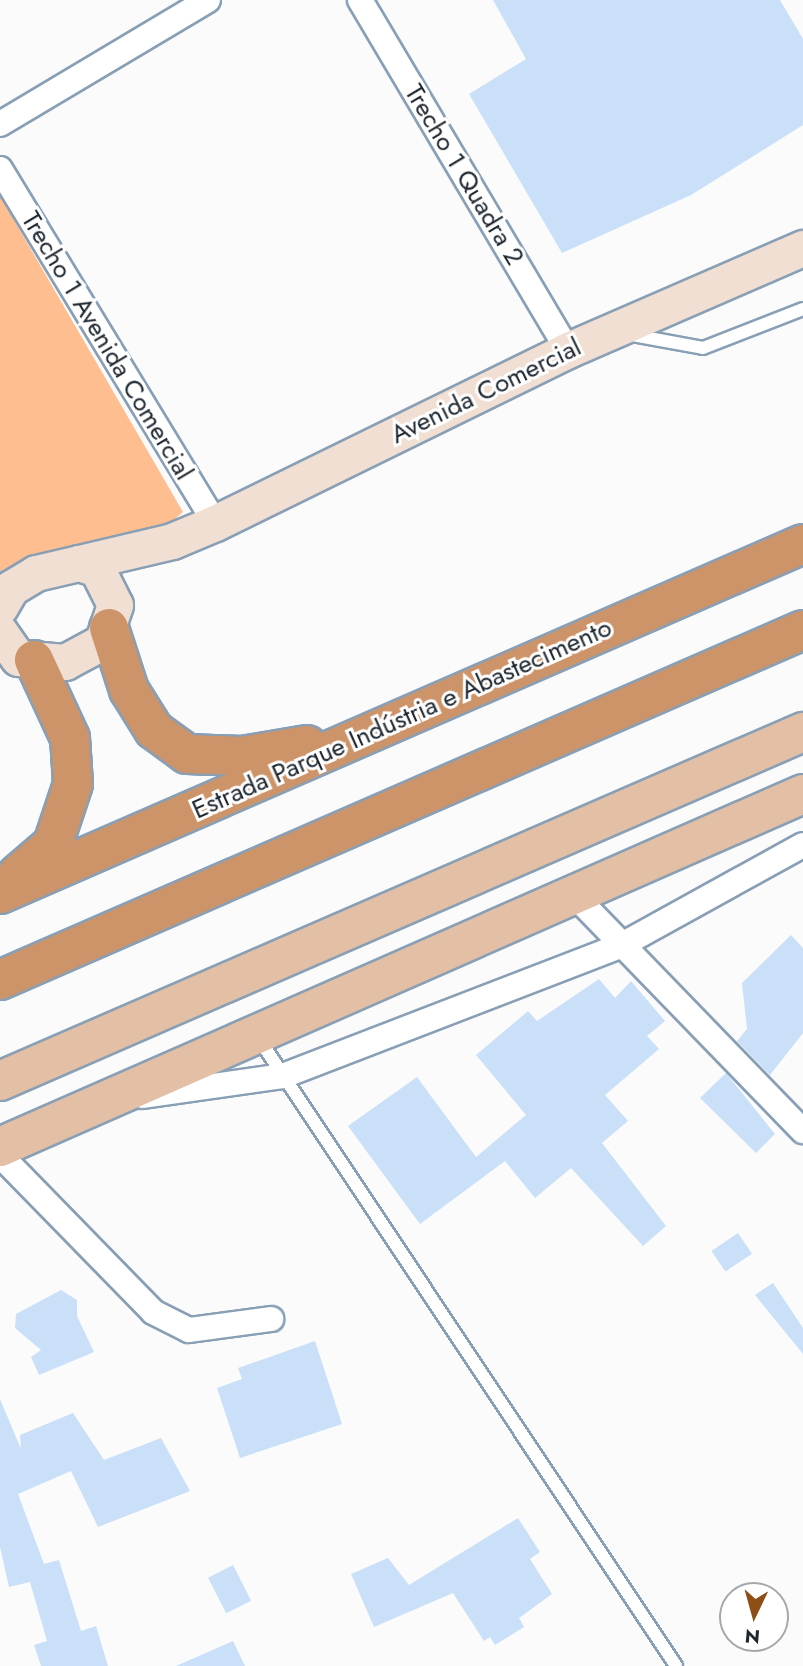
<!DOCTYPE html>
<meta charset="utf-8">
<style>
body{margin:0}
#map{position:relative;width:803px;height:1666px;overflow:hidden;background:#fbfbfb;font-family:Jost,sans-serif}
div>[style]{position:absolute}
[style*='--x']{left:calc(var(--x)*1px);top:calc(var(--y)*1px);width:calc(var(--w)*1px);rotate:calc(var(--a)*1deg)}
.green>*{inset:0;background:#ffbe8f}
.building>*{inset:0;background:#c9e0f8;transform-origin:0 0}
.roads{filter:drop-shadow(2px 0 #889fb5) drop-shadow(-2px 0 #889fb5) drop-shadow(0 2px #889fb5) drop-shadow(0 -2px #889fb5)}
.lane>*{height:12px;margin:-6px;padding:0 6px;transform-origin:6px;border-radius:6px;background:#fff}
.street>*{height:24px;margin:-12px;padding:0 12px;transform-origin:12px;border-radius:12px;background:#fff}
.secondary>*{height:35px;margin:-17.5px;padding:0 17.5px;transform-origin:17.5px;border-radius:17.5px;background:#f0dfd2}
.primary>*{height:38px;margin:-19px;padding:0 19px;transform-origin:19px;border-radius:19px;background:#e2bfa5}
.highway>*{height:38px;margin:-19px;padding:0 19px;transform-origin:19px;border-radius:19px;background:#ce9469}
span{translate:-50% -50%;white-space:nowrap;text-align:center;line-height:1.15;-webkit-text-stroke:6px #fff;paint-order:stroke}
.street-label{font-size:26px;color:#1e2730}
.north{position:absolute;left:719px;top:1582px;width:70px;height:70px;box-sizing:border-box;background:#fff;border:2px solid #a5a9ac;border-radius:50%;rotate:185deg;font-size:19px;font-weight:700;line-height:28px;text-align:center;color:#1e2730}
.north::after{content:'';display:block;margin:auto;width:24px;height:32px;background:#8d4f15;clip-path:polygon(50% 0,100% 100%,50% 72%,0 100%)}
</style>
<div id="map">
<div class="green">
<div style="clip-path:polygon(0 196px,183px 512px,160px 532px,0 586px)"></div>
</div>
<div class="building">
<div style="clip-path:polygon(493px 0,780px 0,803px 39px,803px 125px,691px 195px,562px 253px,469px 94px,526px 59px)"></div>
<div style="clip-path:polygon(791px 935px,803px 948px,803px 1033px,770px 1075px,737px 1041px,747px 1029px,742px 983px)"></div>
<div style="clip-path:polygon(599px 979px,615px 998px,631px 981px,665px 1021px,647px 1036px,659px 1049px,605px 1095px,628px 1121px,602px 1143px,666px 1226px,643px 1246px,571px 1168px,535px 1198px,505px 1161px,420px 1224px,348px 1126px,417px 1077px,476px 1157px,526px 1115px,476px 1055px,528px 1011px,537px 1021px)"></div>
<div style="clip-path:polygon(726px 1073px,775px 1134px,756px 1153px,700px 1098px)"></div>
<div style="left:738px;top:1233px;width:25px;height:32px;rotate:56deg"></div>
<div style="clip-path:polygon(773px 1283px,803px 1328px,803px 1354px,755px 1295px)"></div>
<div style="clip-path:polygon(61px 1290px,77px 1300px,77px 1316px,94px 1352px,39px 1375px,31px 1357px,41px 1350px,15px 1328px,16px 1314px)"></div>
<div style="clip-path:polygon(315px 1341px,342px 1424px,240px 1458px,217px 1388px,242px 1379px,238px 1368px)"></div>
<div style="clip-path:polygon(0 1399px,21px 1449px,20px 1435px,73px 1413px,104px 1460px,161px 1438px,190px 1491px,98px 1527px,71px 1471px,18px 1494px,44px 1564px,59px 1560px,81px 1631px,96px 1626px,108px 1666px,41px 1666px,34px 1645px,47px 1641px,30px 1582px,9px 1587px,0 1547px)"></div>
<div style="clip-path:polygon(518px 1518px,540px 1552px,530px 1559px,552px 1594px,519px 1618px,524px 1627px,495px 1645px,490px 1637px,484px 1641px,453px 1593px,374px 1627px,351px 1574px,388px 1558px,409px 1585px)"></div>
<div style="left:233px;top:1565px;width:40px;height:28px;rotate:63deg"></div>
<div style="clip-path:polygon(233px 1641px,245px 1666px,176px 1666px)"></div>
</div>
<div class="roads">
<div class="lane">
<div style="--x:627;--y:334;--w:77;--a:10.4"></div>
<div style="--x:703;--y:348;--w:107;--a:-21.3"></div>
<div style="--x:259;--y:1039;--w:753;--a:56.37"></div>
</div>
<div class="street">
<div style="--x:360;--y:0;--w:407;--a:59.3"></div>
<div style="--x:0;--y:124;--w:242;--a:-30.8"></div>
<div style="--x:0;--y:169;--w:414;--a:58.7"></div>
<div style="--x:576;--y:897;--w:326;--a:45.9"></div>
<div style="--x:143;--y:1096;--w:141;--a:-8.1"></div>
<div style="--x:283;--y:1076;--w:361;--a:-21.1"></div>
<div style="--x:620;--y:946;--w:209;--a:-28.9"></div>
<div style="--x:0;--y:1155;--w:219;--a:45.7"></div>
<div style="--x:153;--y:1312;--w:40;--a:26.6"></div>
<div style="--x:189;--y:1330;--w:83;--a:-7.6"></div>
</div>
<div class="secondary">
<div style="--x:79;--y:563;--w:96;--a:-13.3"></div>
<div style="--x:172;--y:541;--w:47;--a:-22.7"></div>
<div style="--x:215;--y:523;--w:393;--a:-26.1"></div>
<div style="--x:568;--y:350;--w:256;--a:-23.5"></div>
<div style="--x:0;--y:607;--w:22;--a:-60"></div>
<div style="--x:11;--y:588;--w:29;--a:-31"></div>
<div style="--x:36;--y:573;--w:44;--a:-13.1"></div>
<div style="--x:79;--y:563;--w:19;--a:18"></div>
<div style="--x:97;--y:569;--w:40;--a:63.4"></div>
<div style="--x:115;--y:605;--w:39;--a:109"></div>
<div style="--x:102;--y:642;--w:42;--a:151.6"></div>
<div style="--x:65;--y:662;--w:47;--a:-175.1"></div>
<div style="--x:18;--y:658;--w:32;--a:-125"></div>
</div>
<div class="primary">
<div style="--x:0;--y:1081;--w:876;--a:-23.49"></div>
<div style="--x:0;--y:1147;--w:877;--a:-23.73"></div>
</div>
<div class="highway">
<div style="--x:109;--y:628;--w:65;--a:72.1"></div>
<div style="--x:129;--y:690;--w:47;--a:58"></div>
<div style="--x:154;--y:730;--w:41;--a:36"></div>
<div style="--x:187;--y:754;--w:55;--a:2.1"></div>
<div style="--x:242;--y:756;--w:66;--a:-9.6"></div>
<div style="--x:17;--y:875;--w:48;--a:-40.7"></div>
<div style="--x:53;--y:844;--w:63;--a:-71.6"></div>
<div style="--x:73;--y:784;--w:46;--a:-93.7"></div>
<div style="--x:70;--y:738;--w:86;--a:-114.8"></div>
<div style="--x:0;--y:894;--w:876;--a:-23.55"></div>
<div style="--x:0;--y:980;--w:876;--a:-23.55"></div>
</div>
</div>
<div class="street-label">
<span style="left:464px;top:175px;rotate:59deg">Trecho 1 Quadra 2</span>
<span style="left:107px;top:346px;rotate:59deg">Trecho 1 Avenida Comercial</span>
<span style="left:486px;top:391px;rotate:-26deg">Avenida Comercial</span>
<span style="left:402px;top:719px;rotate:-24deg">Estrada Parque Indústria e Abastecimento</span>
</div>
<div class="north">N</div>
</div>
